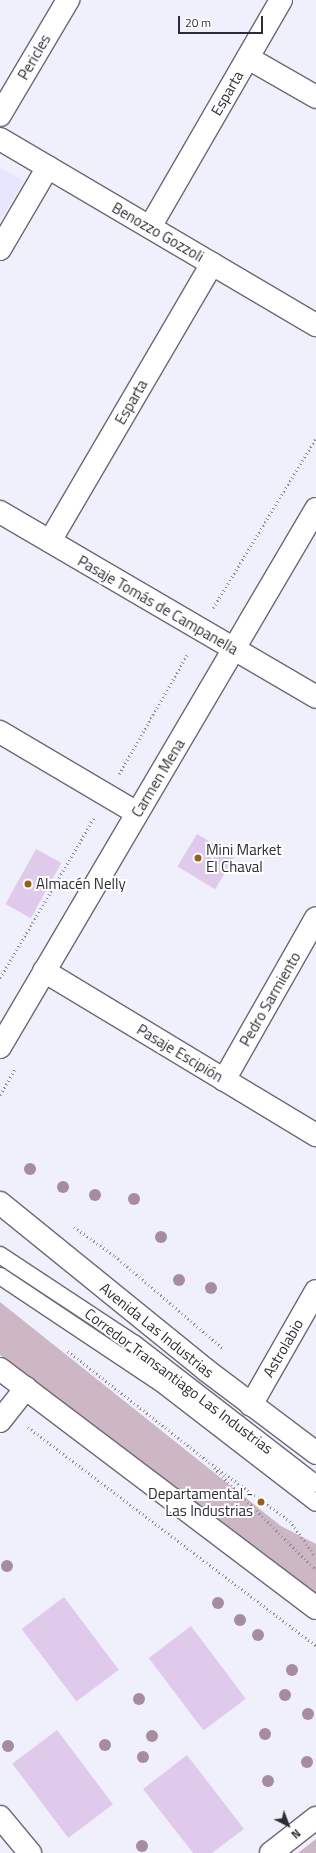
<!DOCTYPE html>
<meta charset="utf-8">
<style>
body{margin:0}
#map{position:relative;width:316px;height:1853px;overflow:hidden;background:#f0f0fd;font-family:"Titillium Web",sans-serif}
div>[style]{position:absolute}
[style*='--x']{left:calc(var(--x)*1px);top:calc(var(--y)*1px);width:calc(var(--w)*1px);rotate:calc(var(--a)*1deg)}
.built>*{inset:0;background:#e6e6fe}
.green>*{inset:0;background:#ceb7c4}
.building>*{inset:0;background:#e0caeb;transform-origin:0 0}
.path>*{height:2.5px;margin-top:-1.25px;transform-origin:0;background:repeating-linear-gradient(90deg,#8c8c96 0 1px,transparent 0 4px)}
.roads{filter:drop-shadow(1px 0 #6a6978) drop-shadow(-1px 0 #6a6978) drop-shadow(0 1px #6a6978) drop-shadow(0 -1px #6a6978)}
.lane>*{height:16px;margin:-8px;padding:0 8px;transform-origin:8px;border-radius:8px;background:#fff}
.street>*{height:22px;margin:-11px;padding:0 11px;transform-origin:11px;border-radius:11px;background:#fff}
.secondary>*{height:22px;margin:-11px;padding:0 11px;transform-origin:11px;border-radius:11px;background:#fff}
.primary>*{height:22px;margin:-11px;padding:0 11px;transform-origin:11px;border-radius:11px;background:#fff}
.trees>*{width:12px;height:12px;margin:-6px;border-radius:50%;background:#a68ba2}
.dots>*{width:11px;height:11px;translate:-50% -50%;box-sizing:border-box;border:2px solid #fff;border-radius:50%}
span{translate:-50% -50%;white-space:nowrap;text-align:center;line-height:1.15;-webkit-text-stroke:4px #fff;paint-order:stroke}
.street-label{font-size:15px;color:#2c2c32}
.poi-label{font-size:15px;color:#2c2c32}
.left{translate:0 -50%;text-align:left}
.right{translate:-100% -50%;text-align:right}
.north{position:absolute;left:268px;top:1805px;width:40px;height:40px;-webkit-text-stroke:3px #fff;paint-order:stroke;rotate:138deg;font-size:11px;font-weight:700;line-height:16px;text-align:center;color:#2c2c32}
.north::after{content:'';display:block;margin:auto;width:14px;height:18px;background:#2c2c32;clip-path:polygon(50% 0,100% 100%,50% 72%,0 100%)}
.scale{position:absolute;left:178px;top:16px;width:85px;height:18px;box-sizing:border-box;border:2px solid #2c2c32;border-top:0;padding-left:5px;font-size:12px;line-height:14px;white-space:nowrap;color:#2c2c32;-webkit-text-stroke:3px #fff;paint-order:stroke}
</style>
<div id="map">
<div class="built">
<div style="clip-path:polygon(0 167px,24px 181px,0 221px)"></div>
</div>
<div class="green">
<div style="clip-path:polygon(0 1302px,281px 1526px,316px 1544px,316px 1596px,0 1355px)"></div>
<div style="clip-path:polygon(316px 1839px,316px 1853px,298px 1853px)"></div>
</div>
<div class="building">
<div style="left:197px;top:834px;width:44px;height:38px;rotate:31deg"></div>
<div style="left:36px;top:849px;width:29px;height:63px;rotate:29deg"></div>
<div style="left:64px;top:1597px;width:91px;height:53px;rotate:53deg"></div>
<div style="left:191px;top:1626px;width:91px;height:53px;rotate:53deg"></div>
<div style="left:57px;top:1730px;width:93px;height:56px;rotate:53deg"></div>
<div style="clip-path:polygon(187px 1755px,244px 1829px,212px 1853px,193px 1853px,143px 1789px)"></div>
</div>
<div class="path">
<div style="--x:213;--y:608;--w:199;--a:-58.8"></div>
<div style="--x:119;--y:774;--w:139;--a:-60.3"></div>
<div style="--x:0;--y:978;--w:186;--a:-59.6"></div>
<div style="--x:0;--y:1095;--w:32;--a:-60"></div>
<div style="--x:74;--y:1227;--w:50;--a:35.3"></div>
<div style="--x:115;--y:1256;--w:143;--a:40.5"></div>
<div style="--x:68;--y:1351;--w:179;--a:38.2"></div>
<div style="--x:209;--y:1462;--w:100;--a:36.1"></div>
<div style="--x:290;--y:1521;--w:44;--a:54.2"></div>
<div style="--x:28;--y:1427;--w:362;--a:37.2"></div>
<div style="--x:214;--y:1468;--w:141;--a:45"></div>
<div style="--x:314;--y:1568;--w:2;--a:-27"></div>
</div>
<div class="roads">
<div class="lane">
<div style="--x:0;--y:1255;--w:162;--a:33.4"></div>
<div style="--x:135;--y:1344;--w:229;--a:37.7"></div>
<div style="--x:0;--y:1276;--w:191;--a:33.7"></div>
<div style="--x:159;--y:1382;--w:198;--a:37.6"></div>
</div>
<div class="street">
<div style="--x:248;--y:58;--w:78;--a:29.8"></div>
<div style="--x:0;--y:115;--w:134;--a:-59.4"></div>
<div style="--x:0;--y:139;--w:367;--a:30.5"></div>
<div style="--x:150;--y:227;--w:262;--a:-60"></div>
<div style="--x:0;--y:249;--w:95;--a:-59.7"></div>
<div style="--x:0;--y:512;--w:366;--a:30.3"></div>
<div style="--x:50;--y:541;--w:321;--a:-59.7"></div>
<div style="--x:0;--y:732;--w:159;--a:30.6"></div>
<div style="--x:44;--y:971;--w:318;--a:31.1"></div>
<div style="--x:0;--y:1047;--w:624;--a:-59.57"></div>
<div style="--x:224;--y:1080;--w:186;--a:-60.4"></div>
<div style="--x:251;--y:1405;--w:131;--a:-60.3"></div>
<div style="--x:0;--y:1421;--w:42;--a:-51.8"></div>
<div style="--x:0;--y:1817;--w:47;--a:50.2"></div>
</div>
<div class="secondary">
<div style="--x:0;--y:1203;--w:265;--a:39"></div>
<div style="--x:206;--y:1370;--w:138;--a:37"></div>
<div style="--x:0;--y:1369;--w:396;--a:37.1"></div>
</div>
<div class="primary">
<div style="--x:271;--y:1853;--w:57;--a:-37.9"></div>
</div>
</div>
<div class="trees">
<div style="left:30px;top:1169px"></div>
<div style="left:63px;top:1187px"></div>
<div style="left:95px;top:1195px"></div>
<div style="left:134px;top:1199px"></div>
<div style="left:161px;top:1237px"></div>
<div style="left:179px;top:1280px"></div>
<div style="left:211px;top:1288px"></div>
<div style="left:7px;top:1566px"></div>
<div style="left:218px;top:1603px"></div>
<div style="left:240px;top:1620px"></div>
<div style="left:258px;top:1635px"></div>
<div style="left:292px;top:1670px"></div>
<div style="left:285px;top:1695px"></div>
<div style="left:139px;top:1699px"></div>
<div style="left:308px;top:1714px"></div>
<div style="left:265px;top:1734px"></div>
<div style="left:152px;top:1736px"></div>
<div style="left:105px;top:1745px"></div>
<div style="left:8px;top:1746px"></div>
<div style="left:143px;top:1757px"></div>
<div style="left:307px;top:1762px"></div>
<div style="left:268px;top:1781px"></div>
<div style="left:142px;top:1846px"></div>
</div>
<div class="dots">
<div style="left:198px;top:858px;background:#976019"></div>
<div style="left:28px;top:884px;background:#976019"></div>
<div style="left:261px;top:1502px;background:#976019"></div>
</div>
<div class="street-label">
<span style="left:34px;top:57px;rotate:-60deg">Pericles</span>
<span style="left:227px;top:93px;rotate:-60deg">Esparta</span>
<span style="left:158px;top:232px;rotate:30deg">Benozzo Gozzoli</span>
<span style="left:131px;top:402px;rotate:-60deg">Esparta</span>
<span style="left:158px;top:605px;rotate:30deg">Pasaje Tomás de Campanella</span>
<span style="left:158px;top:778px;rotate:-59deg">Carmen Mena</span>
<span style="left:270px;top:999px;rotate:-60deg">Pedro Sarmiento</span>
<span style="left:180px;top:1053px;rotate:31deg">Pasaje Escipión</span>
<span style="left:157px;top:1330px;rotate:39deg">Avenida Las Industrias</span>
<span style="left:283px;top:1348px;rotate:-60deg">Astrolabio</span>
<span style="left:179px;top:1381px;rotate:37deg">Corredor Transantiago Las Industrias</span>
</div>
<div class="poi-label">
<span class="left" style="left:206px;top:858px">Mini Market<br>El Chaval</span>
<span class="left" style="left:36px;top:884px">Almacén Nelly</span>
<span class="right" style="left:253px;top:1502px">Departamental -<br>Las Industrias</span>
</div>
<div class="north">N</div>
<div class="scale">20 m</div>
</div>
